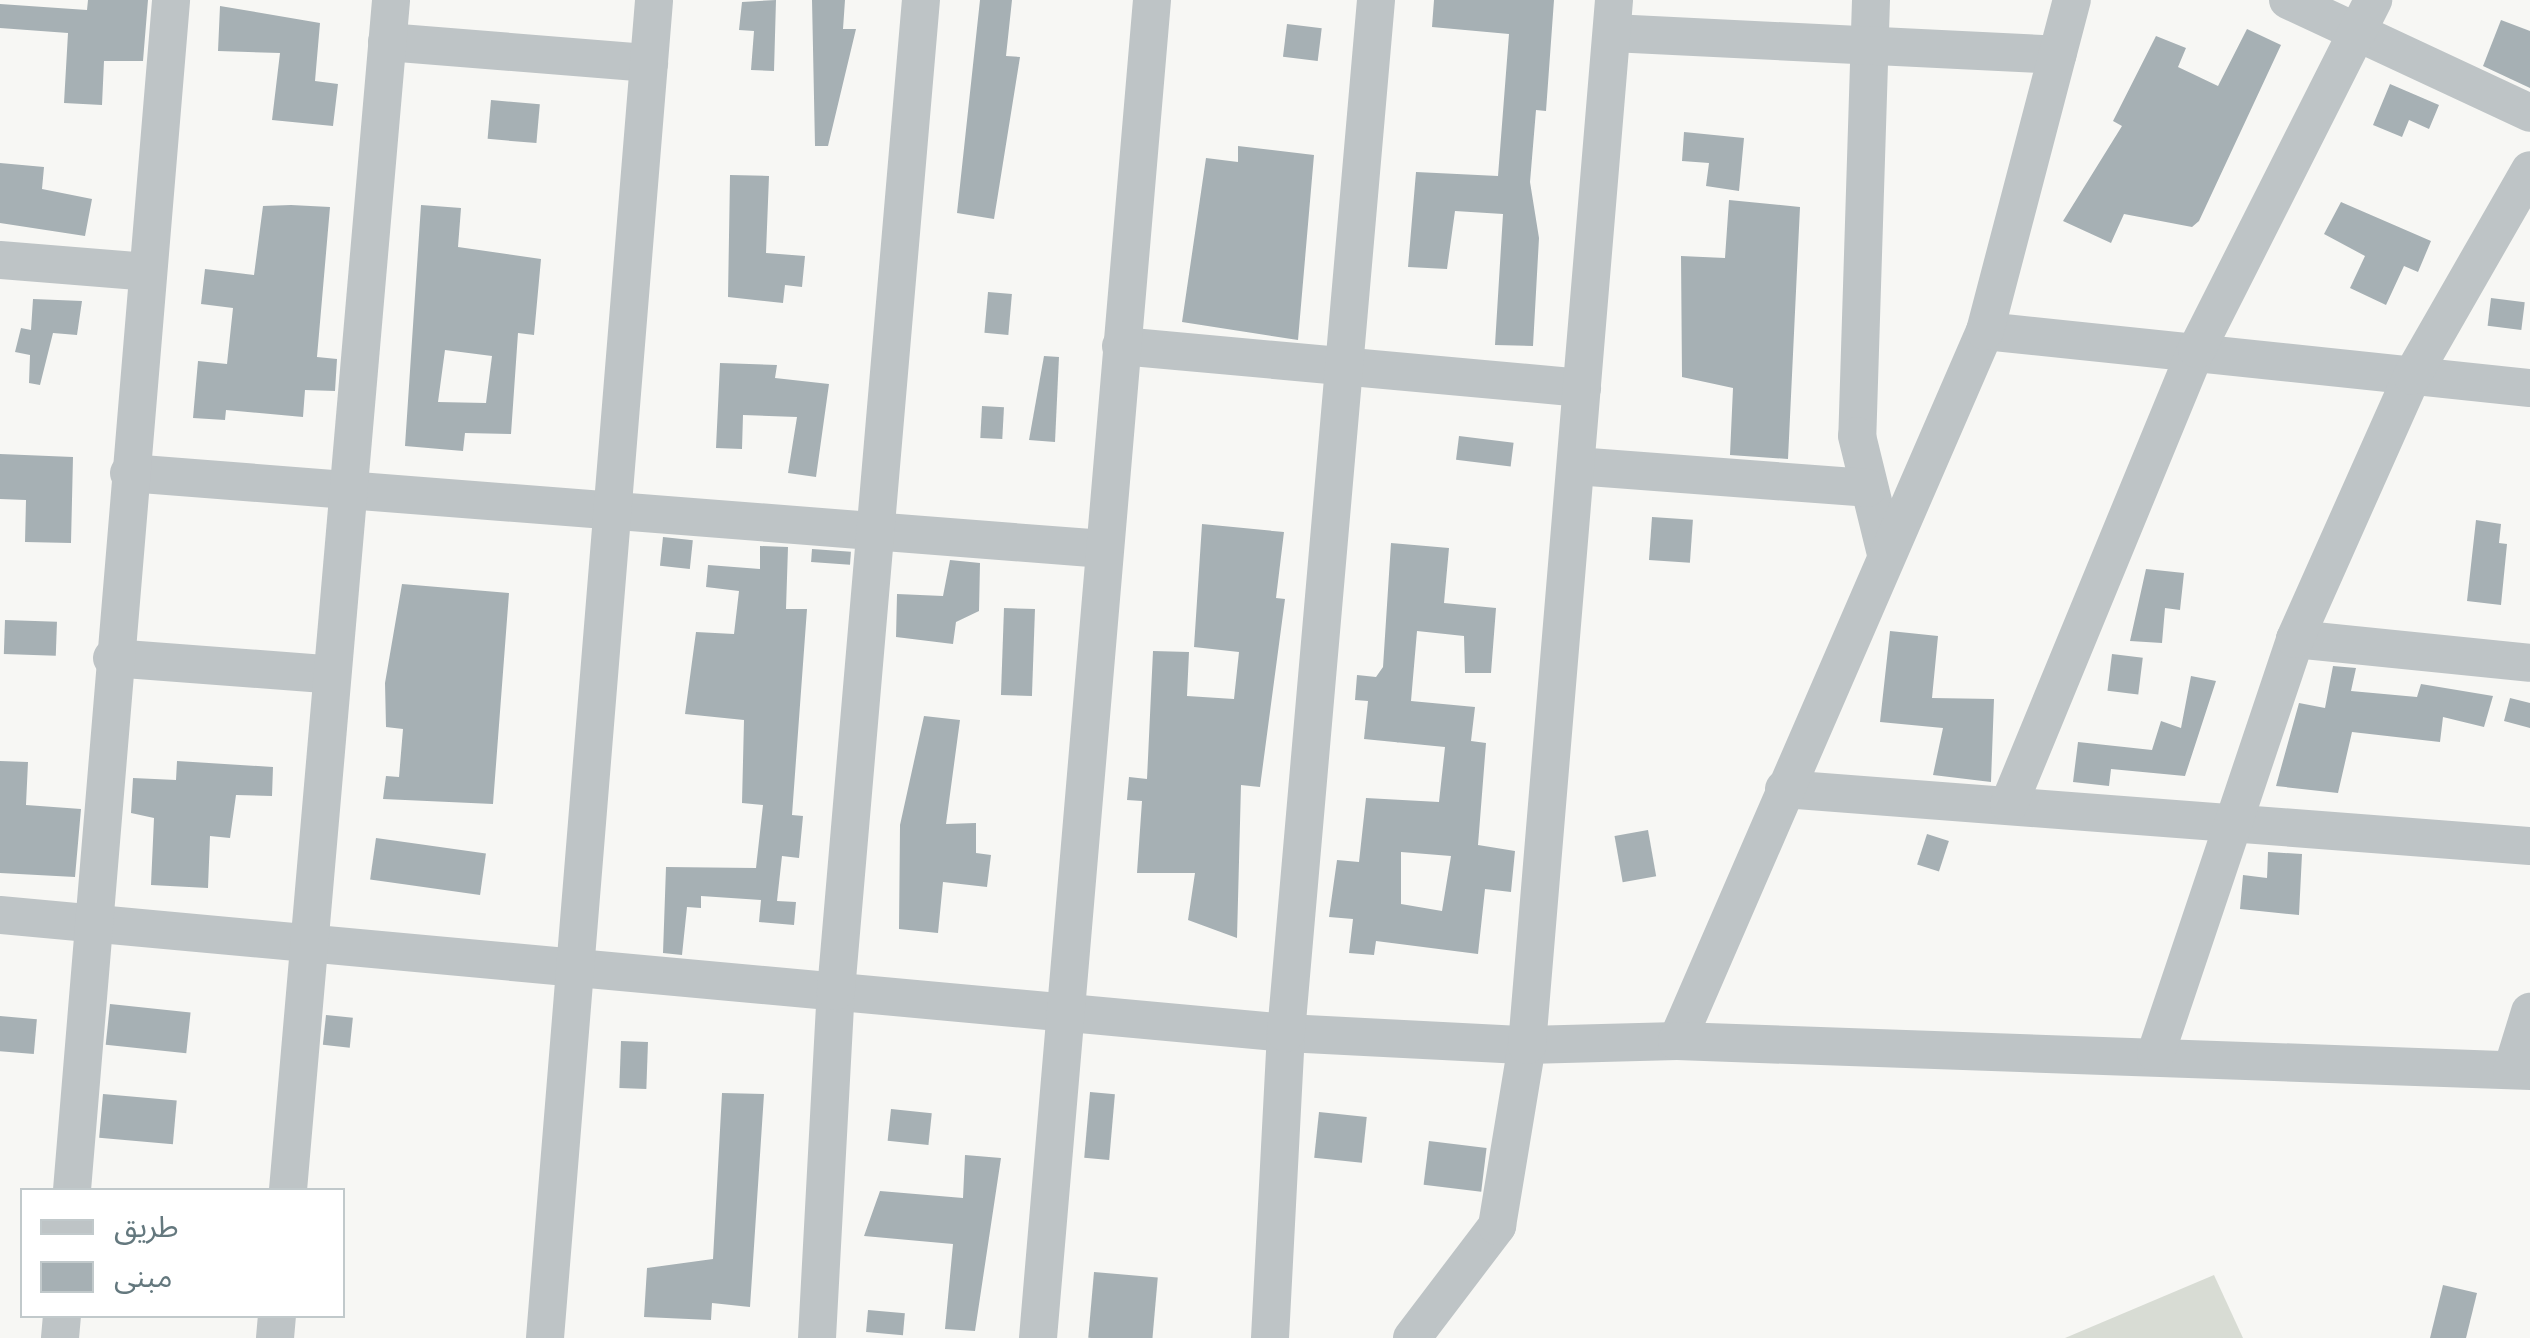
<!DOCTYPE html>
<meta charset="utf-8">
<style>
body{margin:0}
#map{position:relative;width:2530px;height:1338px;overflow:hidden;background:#f7f7f4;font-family:"Noto Sans","Noto Sans Arabic",sans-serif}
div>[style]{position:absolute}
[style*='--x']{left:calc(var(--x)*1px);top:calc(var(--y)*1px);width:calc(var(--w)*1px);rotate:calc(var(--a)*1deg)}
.green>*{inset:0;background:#d8dcd4}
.building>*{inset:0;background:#a6b0b4;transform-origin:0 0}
.minor>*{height:38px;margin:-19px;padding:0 19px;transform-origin:19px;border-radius:19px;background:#bec4c6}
span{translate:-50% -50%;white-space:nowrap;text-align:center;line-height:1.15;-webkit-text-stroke:10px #fff;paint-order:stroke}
.legend{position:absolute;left:20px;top:1188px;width:325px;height:130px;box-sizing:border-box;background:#fff;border:2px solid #c1c9cb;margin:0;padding:12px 18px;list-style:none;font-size:30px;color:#64787e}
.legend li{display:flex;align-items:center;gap:20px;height:50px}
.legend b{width:50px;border:2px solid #c1c9cb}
</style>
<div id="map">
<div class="green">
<div style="clip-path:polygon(2214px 1275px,2243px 1338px,2065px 1338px)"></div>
</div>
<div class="building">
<div style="clip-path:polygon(88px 0,148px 0,143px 61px,104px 61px,102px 105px,64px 103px,68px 33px,0 28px,0 4px,87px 10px)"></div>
<div style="clip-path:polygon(776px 0,774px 71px,751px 70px,754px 31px,739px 30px,742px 2px)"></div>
<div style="clip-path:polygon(812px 0,845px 0,843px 29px,856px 29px,828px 146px,815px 146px)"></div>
<div style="clip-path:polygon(980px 0,1012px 0,1006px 56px,1020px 57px,994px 219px,957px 213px)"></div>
<div style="clip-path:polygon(1434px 0,1554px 0,1546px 111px,1536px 110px,1530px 182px,1539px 238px,1533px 346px,1495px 345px,1503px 214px,1455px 211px,1447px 269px,1408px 267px,1416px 172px,1498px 176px,1509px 34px,1432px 27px)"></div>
<div style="clip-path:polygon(220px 6px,320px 23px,315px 81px,338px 84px,333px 126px,272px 120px,280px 53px,218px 51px)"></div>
<div style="clip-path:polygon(2501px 20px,2530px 31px,2530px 88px,2483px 66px)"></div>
<div style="left:1287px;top:24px;width:35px;height:33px;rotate:7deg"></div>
<div style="clip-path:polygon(2247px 29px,2281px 45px,2199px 221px,2192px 227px,2124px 214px,2111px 243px,2063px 221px,2122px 126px,2113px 121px,2156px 36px,2186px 48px,2178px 67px,2218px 86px)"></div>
<div style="clip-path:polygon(2390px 84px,2439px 105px,2429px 129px,2409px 120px,2402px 137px,2373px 125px)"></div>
<div style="left:491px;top:100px;width:49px;height:39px;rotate:5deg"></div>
<div style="clip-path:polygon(1684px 132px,1744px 138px,1739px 191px,1706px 186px,1709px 163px,1682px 161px)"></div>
<div style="clip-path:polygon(1238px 146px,1314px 155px,1298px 340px,1182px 322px,1206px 158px,1238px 162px)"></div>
<div style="clip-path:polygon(0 163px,44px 167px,42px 189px,92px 199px,85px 236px,0 223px)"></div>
<div style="clip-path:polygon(730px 175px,769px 176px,766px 253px,805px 256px,802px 287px,785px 285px,783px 303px,728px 297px)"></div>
<div style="clip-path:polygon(1729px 200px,1800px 207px,1788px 459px,1730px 455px,1733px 388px,1682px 377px,1681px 256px,1725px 258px)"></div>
<div style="clip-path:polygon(2341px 202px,2431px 241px,2418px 272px,2404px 266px,2386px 305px,2350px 288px,2365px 256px,2324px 234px)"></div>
<div style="clip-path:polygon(291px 205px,330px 207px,317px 357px,337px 359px,335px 391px,305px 390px,303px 417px,226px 410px,225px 420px,193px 418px,198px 361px,227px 364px,233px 308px,201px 304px,205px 269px,254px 275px,263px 206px)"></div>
<div style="clip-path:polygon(evenodd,421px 205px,461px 208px,458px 247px,541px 259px,534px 335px,518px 333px,511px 434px,465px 433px,463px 451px,405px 446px,421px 205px,445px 350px,492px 356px,486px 403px,438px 402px,445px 350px)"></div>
<div style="left:988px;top:292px;width:24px;height:41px;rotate:5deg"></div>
<div style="left:2491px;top:298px;width:34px;height:28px;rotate:7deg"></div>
<div style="clip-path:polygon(33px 299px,82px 301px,77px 335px,53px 333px,40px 385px,29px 383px,30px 355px,15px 352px,21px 328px,31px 330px)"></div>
<div style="clip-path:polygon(1044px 356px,1059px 357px,1055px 442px,1029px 440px)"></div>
<div style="clip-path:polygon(720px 363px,777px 365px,775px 378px,829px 384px,816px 477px,788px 473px,797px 417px,743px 415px,742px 449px,716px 448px)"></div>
<div style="left:982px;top:406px;width:22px;height:32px;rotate:3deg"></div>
<div style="left:1459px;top:436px;width:55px;height:24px;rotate:7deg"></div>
<div style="clip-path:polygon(0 454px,73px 457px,71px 543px,25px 542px,26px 500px,0 499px)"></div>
<div style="left:1652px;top:517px;width:41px;height:43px;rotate:4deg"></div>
<div style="clip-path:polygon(2476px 520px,2501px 524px,2499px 543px,2507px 544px,2501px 605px,2467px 601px)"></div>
<div style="clip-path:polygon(1202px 524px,1284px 532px,1276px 598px,1285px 599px,1260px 787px,1241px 785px,1237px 938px,1188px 920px,1195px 873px,1137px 873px,1142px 801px,1127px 800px,1129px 777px,1147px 779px,1153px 651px,1189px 652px,1187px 696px,1234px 699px,1239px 652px,1194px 647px)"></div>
<div style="left:663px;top:537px;width:30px;height:29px;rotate:6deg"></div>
<div style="clip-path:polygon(evenodd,1391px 543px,1449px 548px,1444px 603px,1496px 608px,1491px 673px,1465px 673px,1464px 636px,1417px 631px,1411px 701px,1475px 707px,1471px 741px,1486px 743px,1478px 845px,1515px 851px,1511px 892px,1485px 889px,1478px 954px,1376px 941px,1374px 955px,1349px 953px,1353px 919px,1329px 917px,1337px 860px,1359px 862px,1366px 798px,1439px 802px,1445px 747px,1364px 739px,1368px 701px,1355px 700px,1357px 675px,1376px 677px,1383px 667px,1391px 543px,1401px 852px,1451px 856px,1442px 911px,1401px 904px,1401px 852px)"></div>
<div style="clip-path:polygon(760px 546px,788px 547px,786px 609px,807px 609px,792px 815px,803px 816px,799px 858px,782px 856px,777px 901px,796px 902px,794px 925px,759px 922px,761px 900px,701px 896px,701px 908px,687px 907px,682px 955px,663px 953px,666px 867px,756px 868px,763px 805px,742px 803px,744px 720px,685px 714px,696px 632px,734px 634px,739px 591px,706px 587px,708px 565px,760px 569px)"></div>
<div style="left:812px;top:549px;width:39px;height:13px;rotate:4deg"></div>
<div style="clip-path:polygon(950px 560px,980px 563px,979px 611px,956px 622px,953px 644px,896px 637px,897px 594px,943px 596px)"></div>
<div style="clip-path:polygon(2146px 569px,2184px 573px,2180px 610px,2165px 608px,2162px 643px,2130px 641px)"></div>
<div style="clip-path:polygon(402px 584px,509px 593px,493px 804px,383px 799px,386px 776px,399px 777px,403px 729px,386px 727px,385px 683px)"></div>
<div style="left:1004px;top:608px;width:31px;height:87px;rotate:2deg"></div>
<div style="left:5px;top:620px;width:52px;height:34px;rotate:2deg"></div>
<div style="clip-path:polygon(1890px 631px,1938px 636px,1932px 698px,1994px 699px,1991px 782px,1933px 775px,1943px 728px,1880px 722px)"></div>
<div style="left:2112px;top:654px;width:31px;height:37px;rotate:7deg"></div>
<div style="clip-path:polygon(2333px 666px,2356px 668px,2351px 691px,2417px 697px,2421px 684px,2493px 696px,2484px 727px,2443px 717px,2440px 742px,2352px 732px,2338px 793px,2276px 786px,2299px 703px,2325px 708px)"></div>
<div style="clip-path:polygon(2191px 676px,2216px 681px,2185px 776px,2111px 769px,2109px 786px,2073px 782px,2078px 742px,2152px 750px,2161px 721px,2181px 728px)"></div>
<div style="clip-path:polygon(2510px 698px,2530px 703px,2530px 728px,2504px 721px)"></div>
<div style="clip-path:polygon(924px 716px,960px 720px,946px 824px,976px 823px,976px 853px,991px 855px,987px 887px,943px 882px,938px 933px,899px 929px,900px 825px)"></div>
<div style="clip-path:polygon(0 761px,28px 762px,26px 805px,81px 809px,75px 877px,0 873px)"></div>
<div style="clip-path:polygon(177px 761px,273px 767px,272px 796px,236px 795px,230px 838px,210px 836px,208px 888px,151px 885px,154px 818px,131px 813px,133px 778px,176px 780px)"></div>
<div style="left:1648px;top:830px;width:47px;height:34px;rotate:80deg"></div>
<div style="left:1927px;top:834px;width:23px;height:32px;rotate:18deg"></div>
<div style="left:376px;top:838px;width:111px;height:42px;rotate:8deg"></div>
<div style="clip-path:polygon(2268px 852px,2302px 854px,2299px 915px,2240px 909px,2243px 875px,2267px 878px)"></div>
<div style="left:110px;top:1004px;width:81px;height:41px;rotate:6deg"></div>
<div style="left:326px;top:1015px;width:27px;height:30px;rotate:6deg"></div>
<div style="left:0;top:1016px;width:37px;height:35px;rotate:5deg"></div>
<div style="left:621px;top:1041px;width:27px;height:47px;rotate:2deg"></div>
<div style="left:1090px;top:1092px;width:25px;height:66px;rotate:5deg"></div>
<div style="clip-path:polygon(722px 1093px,764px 1094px,750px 1307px,712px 1303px,711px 1320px,644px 1317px,647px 1268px,713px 1259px)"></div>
<div style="left:103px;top:1094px;width:74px;height:44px;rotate:5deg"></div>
<div style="left:891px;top:1109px;width:41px;height:32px;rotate:6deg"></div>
<div style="left:1319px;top:1112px;width:48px;height:46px;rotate:6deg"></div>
<div style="left:1429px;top:1141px;width:58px;height:44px;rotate:7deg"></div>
<div style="clip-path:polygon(965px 1155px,1001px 1158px,975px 1331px,945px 1329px,953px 1244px,864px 1236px,880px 1191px,963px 1198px)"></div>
<div style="left:1094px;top:1272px;width:64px;height:66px;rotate:5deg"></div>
<div style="clip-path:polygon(2443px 1285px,2477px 1293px,2466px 1338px,2430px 1338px)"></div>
<div style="left:868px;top:1310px;width:37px;height:22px;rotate:5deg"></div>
</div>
<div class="minor">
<div style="--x:1871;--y:0;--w:436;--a:91.8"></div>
<div style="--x:1857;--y:436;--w:122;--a:76.2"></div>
<div style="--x:2288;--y:0;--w:267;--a:25"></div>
<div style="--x:1612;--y:33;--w:446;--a:2.8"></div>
<div style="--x:387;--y:42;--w:263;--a:4.6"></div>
<div style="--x:0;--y:260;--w:148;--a:4.6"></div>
<div style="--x:1985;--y:331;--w:548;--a:5.97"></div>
<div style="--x:1121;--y:346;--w:463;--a:5.2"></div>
<div style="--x:1576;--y:466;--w:292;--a:4.3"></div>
<div style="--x:129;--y:473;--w:978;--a:4.46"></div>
<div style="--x:2295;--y:639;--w:236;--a:5.8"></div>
<div style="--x:112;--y:658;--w:216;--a:4.3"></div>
<div style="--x:1784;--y:789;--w:748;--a:4.37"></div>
<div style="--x:2009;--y:804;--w:492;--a:-67.6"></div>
<div style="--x:2197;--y:349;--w:391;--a:-63.2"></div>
<div style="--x:0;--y:915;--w:1291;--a:5.24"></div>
<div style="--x:1286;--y:1033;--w:241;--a:2.9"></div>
<div style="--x:1527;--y:1045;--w:150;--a:-1.5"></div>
<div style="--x:1677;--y:1041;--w:774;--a:-66.55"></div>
<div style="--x:1985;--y:331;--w:342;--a:-75.3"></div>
<div style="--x:1677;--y:1041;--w:854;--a:2.01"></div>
<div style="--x:2156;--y:1053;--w:437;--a:-71.4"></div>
<div style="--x:2295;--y:639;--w:288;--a:-66"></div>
<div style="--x:2412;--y:376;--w:237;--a:-60.2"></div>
<div style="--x:2512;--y:1070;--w:61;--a:-72.8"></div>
<div style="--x:72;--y:1190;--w:1194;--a:-85.24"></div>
<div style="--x:288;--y:1190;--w:1194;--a:-85.05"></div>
<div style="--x:60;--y:1338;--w:22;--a:-85"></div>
<div style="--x:275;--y:1338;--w:22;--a:-85"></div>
<div style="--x:545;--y:1338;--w:1342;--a:-85.34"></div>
<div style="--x:817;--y:1338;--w:348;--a:-86.9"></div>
<div style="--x:836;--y:991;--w:995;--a:-85.1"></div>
<div style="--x:1038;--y:1338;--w:1343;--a:-85.13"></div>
<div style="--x:1270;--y:1338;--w:305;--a:-87"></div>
<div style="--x:1286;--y:1033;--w:1037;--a:-85.02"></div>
<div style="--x:1412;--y:1338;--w:141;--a:-52.8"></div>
<div style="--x:1497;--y:1226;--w:183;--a:-80.6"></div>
<div style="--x:1527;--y:1045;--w:1049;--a:-85.24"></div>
</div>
<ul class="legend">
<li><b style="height:12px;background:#bec4c6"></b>طريق</li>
<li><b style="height:28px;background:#a6b0b4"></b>مبنى</li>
</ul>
</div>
